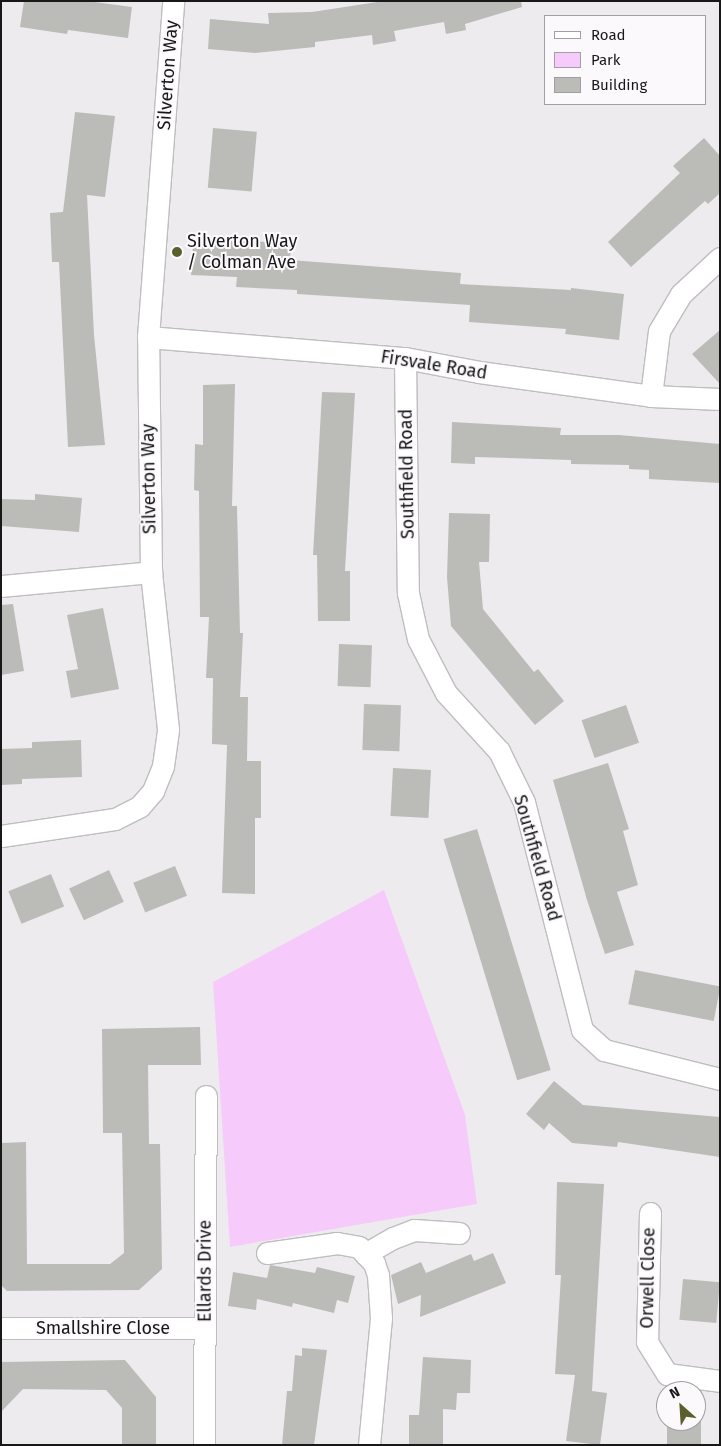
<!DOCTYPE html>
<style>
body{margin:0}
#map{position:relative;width:721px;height:1446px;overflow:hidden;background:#eeebee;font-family:"Fira Sans",sans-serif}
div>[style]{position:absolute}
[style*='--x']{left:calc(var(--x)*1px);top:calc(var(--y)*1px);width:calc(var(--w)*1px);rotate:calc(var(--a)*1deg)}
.green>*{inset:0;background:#f6cbfc}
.building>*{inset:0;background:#bbbcb8;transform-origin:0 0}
.roads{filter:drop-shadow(1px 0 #bfbdc0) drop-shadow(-1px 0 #bfbdc0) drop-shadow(0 1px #bfbdc0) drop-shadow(0 -1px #bfbdc0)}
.street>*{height:21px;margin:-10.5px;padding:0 10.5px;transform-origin:10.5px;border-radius:10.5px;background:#fff}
.dots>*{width:14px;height:14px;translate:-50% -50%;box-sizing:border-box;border:2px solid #fbf9fc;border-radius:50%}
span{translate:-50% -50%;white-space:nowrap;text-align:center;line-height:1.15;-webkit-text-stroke:4px #fbf9fc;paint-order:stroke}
.street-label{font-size:18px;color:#191819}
.poi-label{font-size:18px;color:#191819}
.left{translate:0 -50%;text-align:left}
.frame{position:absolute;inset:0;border:2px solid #191819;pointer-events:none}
.legend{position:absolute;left:544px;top:15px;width:162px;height:90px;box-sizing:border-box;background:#fbf9fc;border:1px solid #a19fa1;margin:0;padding:6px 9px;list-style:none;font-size:15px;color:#191819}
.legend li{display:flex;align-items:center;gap:10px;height:25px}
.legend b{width:25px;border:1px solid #a19fa1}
.north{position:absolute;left:656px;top:1381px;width:50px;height:50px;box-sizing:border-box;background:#fbf9fc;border:1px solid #a19fa1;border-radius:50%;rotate:334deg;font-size:14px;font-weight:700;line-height:20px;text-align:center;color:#191819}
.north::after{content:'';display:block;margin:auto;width:18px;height:22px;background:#5a5f2d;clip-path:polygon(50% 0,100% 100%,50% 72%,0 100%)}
</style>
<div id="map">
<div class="green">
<div style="clip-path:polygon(384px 890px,465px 1115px,477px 1204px,230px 1247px,213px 982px)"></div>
</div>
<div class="building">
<div style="clip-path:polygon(24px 1px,87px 1px,132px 7px,128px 38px,68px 30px,67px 34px,20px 27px)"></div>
<div style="clip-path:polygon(384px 1px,521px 1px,522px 7px,465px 24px,466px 30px,446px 34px,444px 22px,394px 31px,396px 41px,373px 45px,372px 35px,315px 42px,315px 47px,255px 53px,208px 49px,210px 19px,269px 24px,268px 13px,312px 12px)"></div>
<div style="clip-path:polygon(75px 112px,115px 116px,105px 197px,87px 195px,94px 335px,105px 445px,68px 447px,59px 262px,52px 262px,50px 213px,63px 212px)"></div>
<div style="left:213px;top:128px;width:44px;height:60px;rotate:5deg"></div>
<div style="clip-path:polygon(704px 138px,720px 156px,720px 193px,708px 204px,705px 201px,631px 267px,608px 242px,680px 173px,673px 166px)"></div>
<div style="clip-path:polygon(230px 240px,291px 243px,290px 260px,461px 273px,460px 284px,571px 290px,571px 288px,624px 294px,619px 340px,565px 334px,566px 329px,469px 322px,470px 305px,297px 294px,297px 290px,236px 287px,237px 277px,191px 275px,193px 243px,229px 245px)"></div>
<div style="clip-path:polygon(720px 330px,720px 384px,692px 354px)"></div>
<div style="clip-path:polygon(235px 384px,232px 506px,237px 506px,240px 633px,243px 633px,240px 697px,248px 697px,247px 761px,261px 761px,261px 818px,255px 818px,255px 894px,222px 893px,227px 745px,212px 744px,213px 678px,206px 678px,209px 617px,200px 617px,199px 491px,194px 490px,195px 444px,203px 445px,203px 385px)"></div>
<div style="clip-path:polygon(322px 392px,355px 393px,345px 571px,350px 571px,350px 621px,318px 621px,317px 555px,313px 555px)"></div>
<div style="clip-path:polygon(452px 422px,561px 428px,560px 435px,619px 435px,720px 444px,720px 483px,649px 479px,649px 470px,629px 469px,629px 465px,571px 464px,571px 460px,475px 457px,475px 464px,451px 463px)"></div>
<div style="clip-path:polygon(35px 494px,82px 498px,79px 532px,1px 526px,1px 499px,35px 500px)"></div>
<div style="clip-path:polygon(449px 513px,490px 514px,489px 562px,479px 562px,483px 609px,534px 672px,538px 669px,564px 701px,535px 725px,451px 626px,447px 577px)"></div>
<div style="clip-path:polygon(13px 604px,24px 671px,1px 675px,1px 605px)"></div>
<div style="clip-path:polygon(103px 608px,119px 689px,71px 698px,66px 671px,78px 669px,67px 615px)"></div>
<div style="left:339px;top:644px;width:33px;height:42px;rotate:2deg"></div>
<div style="left:364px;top:704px;width:37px;height:46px;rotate:2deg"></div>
<div style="left:626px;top:705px;width:40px;height:47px;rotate:71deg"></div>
<div style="clip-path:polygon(81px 740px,82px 777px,22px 779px,22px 784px,1px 785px,1px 749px,32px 748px,32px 742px)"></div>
<div style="clip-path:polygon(608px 763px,629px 829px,623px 831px,638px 885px,617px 892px,634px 945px,605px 954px,587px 900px,553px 780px)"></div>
<div style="left:393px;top:768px;width:38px;height:48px;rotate:3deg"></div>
<div style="left:477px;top:829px;width:252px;height:35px;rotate:73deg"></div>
<div style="left:175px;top:866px;width:32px;height:45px;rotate:68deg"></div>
<div style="left:109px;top:870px;width:35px;height:44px;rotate:65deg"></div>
<div style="left:51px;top:874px;width:35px;height:46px;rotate:68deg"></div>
<div style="left:635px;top:970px;width:87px;height:35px;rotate:11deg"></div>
<div style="clip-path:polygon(200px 1027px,201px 1065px,148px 1065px,149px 1144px,160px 1144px,162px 1269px,139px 1290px,7px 1291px,1px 1285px,1px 1143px,26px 1142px,27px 1264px,110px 1264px,124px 1253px,122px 1133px,103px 1133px,102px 1029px)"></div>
<div style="clip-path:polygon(554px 1081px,583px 1105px,720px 1117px,720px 1157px,618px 1142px,617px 1147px,572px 1143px,549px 1123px,544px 1130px,526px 1114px)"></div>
<div style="clip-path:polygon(557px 1182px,604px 1184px,592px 1391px,607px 1393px,600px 1445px,566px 1441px,575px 1375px,555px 1374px,561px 1275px,555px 1275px)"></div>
<div style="clip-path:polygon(493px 1253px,506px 1283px,420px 1317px,421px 1295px,398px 1304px,391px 1275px,421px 1262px,426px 1273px,471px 1254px,474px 1261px)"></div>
<div style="clip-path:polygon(270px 1265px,315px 1273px,317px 1267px,355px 1276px,348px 1303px,337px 1300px,334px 1313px,293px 1303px,292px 1307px,257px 1299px,256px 1310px,228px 1306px,233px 1272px,267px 1278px)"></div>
<div style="left:683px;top:1279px;width:37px;height:41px;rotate:5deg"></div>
<div style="clip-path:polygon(302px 1348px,327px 1350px,314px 1445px,282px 1445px,287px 1391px,292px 1391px,295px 1355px,302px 1356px)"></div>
<div style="clip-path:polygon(423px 1357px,471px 1360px,470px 1393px,457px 1393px,456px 1410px,443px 1409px,443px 1445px,409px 1445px,409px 1415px,419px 1415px)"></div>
<div style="clip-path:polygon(125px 1360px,156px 1397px,156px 1445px,122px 1445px,122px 1408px,106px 1390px,23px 1389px,1px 1412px,1px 1362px)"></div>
<div style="left:667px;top:1421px;width:34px;height:24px"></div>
</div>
<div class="roads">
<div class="street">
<div style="--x:148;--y:337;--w:258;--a:4.7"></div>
<div style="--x:405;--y:358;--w:75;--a:10.7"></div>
<div style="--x:479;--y:372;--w:174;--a:7.9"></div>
<div style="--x:651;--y:396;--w:69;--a:2.5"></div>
<div style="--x:405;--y:358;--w:235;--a:89.3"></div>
<div style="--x:408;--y:593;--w:47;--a:77.7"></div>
<div style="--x:418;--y:639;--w:61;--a:62.6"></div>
<div style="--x:446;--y:693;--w:79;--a:47.6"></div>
<div style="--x:499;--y:751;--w:57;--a:63.9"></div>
<div style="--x:524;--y:802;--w:235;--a:75.7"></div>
<div style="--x:582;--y:1030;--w:30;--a:42"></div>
<div style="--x:604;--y:1050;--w:120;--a:14"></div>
<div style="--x:651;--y:396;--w:65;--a:-83"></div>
<div style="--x:659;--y:331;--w:43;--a:-59.3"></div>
<div style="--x:681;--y:294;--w:53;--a:-42.7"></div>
<div style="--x:1;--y:586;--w:151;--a:-5.3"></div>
<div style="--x:1;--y:836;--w:115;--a:-8.5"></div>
<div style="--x:115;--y:819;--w:28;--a:-27"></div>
<div style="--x:140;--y:806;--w:20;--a:-49"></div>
<div style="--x:153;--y:791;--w:27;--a:-68"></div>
<div style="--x:163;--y:766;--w:37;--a:-82"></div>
<div style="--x:168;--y:729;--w:158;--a:-96.2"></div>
<div style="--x:151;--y:572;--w:235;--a:-90.7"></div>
<div style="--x:148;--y:337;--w:337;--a:-85.7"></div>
<div style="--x:650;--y:1213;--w:129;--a:91.3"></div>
<div style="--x:647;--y:1342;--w:38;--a:58"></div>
<div style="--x:667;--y:1374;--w:53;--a:7.5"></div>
<div style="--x:267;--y:1253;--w:71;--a:-8.1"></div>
<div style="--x:337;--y:1243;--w:22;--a:10"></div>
<div style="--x:359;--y:1247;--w:22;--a:47"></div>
<div style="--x:374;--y:1263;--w:13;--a:72"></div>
<div style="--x:378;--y:1275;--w:43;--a:86"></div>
<div style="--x:381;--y:1318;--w:128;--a:95.4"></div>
<div style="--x:365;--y:1254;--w:32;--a:-30"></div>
<div style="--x:393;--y:1238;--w:22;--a:-21"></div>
<div style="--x:414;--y:1230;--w:45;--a:3.8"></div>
<div style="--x:1;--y:1328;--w:204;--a:0"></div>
<div style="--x:204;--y:1445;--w:349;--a:-89.7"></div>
</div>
</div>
<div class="dots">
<div style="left:177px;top:252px;background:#5a5f2d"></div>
</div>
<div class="street-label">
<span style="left:168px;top:75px;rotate:-86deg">Silverton Way</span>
<span style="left:434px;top:365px;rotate:9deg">Firsvale Road</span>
<span style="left:407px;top:474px;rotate:-91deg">Southfield Road</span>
<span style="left:149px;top:479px;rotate:-91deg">Silverton Way</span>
<span style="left:537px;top:858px;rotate:74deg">Southfield Road</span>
<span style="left:205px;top:1271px;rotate:-90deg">Ellards Drive</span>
<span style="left:648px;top:1278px;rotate:-89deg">Orwell Close</span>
<span style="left:103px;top:1328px">Smallshire Close</span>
</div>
<div class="poi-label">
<span class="left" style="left:187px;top:252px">Silverton Way<br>/ Colman Ave</span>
</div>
<div class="frame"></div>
<ul class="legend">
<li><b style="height:6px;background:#fff"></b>Road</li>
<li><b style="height:14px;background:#f6cbfc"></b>Park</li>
<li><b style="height:14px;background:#bbbcb8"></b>Building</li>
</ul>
<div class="north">N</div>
</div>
